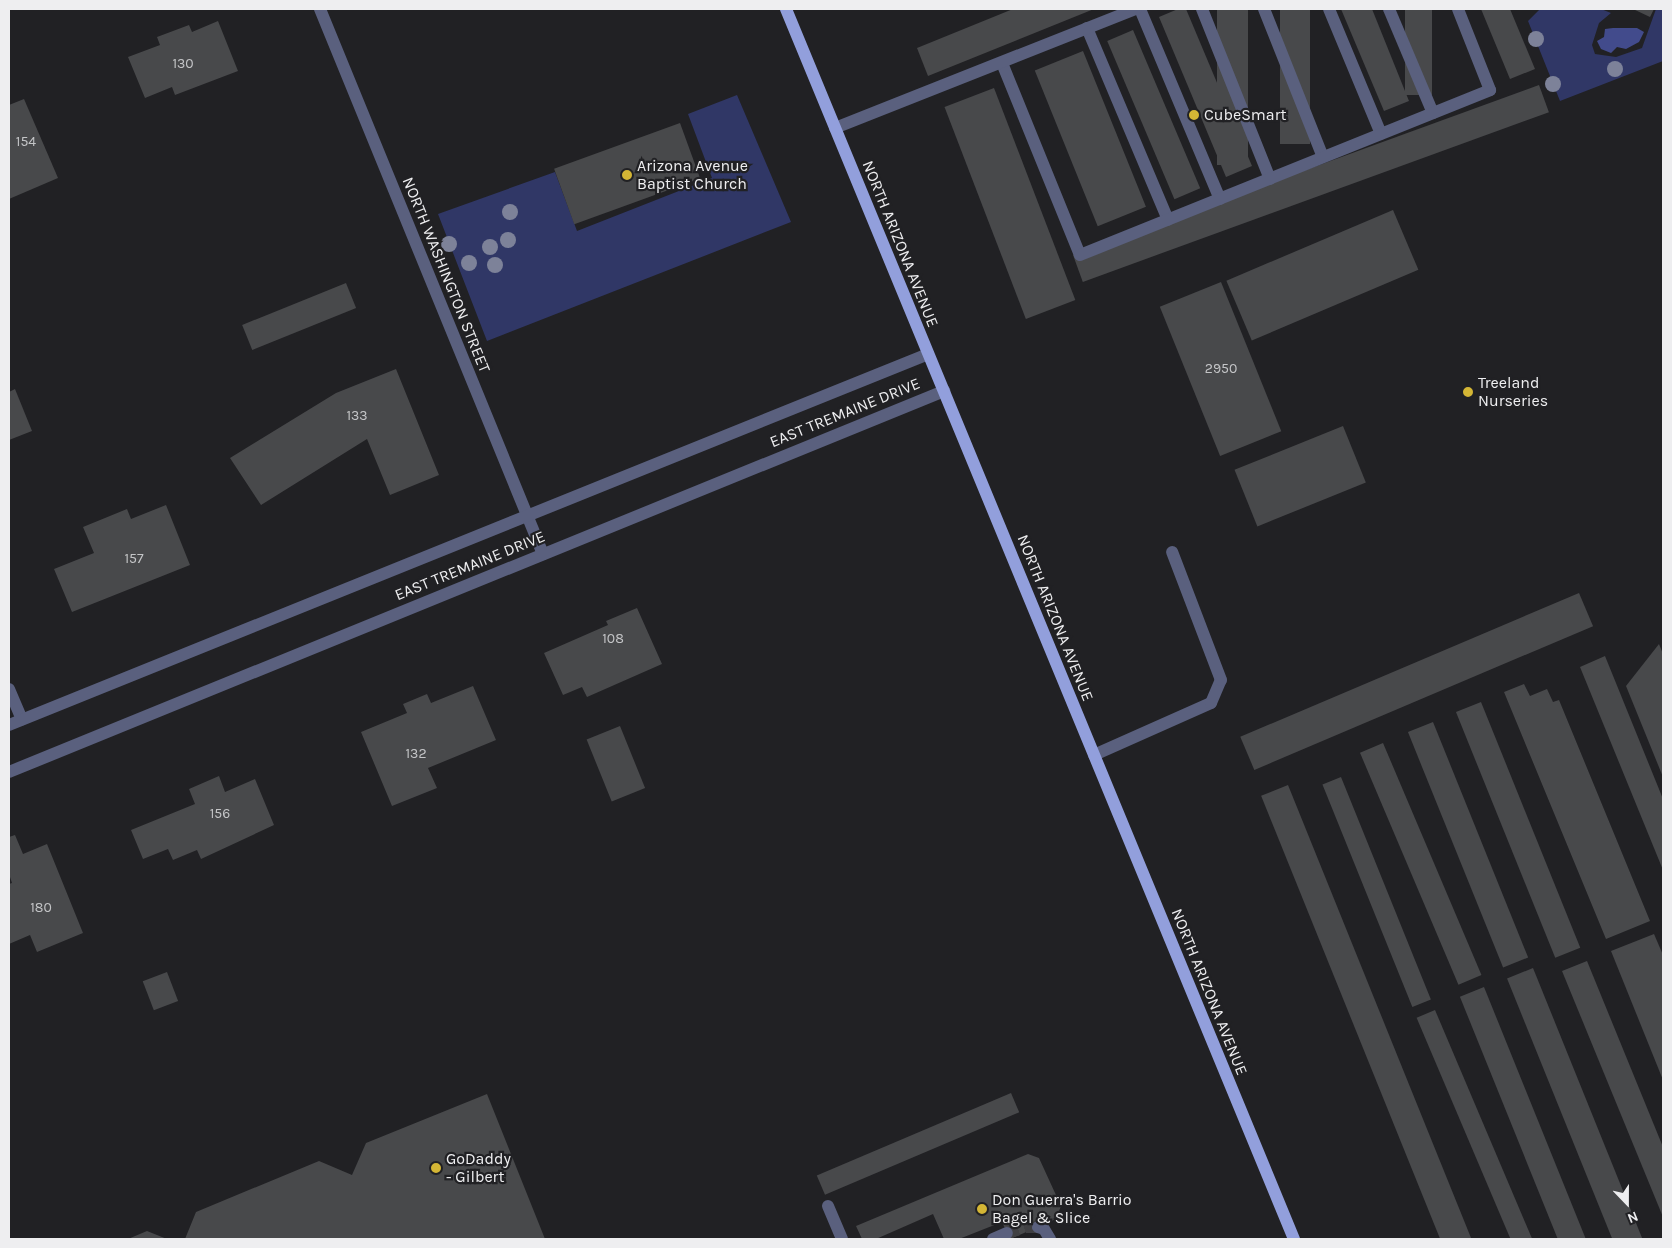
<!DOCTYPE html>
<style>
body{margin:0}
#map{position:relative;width:1672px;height:1248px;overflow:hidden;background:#212124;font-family:Karla,sans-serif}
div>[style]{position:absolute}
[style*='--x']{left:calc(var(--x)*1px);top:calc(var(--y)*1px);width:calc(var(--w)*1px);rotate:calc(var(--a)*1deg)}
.green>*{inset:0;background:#303766}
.water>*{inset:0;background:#424b8c}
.building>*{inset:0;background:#48494b;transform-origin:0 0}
.minor-tunnel>*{height:12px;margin-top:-6px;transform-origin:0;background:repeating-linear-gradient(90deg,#404043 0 12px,transparent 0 18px)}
.minor>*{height:12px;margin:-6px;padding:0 6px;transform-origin:6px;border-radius:6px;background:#5a607e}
.major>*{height:12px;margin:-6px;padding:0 6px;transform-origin:6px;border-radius:6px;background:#929fdc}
.trees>*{width:16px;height:16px;margin:-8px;border-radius:50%;background:#7d8299}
.dots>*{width:14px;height:14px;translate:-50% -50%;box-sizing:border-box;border:2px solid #212124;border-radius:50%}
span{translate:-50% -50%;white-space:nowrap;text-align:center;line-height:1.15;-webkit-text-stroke:4.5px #212124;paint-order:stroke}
.number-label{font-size:14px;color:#c4c5c7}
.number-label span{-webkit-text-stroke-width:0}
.poi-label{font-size:16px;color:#eeeef0}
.left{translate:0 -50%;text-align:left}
.street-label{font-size:16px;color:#eeeef0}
.frame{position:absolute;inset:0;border:10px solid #eeeef0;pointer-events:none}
.north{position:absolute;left:1602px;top:1178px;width:50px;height:50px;-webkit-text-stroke:4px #212124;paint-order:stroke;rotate:158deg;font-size:14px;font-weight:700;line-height:20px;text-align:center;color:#eeeef0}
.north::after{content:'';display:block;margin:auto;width:18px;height:22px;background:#eeeef0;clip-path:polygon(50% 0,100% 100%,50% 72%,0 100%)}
</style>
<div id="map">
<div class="green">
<div style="clip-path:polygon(1540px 9px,1601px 9px,1611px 13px,1599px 23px,1592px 45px,1595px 54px,1616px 57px,1642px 48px,1656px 9px,1663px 9px,1663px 61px,1560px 101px,1528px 21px)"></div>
<div style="clip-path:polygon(737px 95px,791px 222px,487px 341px,438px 214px,555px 172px,577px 231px,712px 178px,688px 114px)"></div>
</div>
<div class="water">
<div style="clip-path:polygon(1613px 28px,1637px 28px,1644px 32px,1639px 42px,1626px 49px,1617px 47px,1611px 53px,1601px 49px,1597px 41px,1604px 37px,1605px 29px)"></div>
</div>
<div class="building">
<div style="clip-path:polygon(1013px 9px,1094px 9px,928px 76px,917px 48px)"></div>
<div style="clip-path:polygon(1178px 9px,1186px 9px,1252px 166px,1226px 177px,1159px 17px)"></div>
<div style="left:1217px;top:9px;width:31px;height:156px"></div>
<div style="left:1280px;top:9px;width:30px;height:135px"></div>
<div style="clip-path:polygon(1341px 9px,1372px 9px,1409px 101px,1384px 111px)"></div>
<div style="left:1405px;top:9px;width:27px;height:86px"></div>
<div style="clip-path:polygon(1481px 9px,1510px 9px,1535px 69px,1510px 79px)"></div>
<div style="clip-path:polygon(1633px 9px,1654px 9px,1650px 17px)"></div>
<div style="clip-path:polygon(218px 21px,238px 71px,175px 95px,172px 87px,145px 98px,128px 57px,160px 45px,157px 37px,189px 25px,192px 32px)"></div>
<div style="left:1133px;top:30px;width:172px;height:28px;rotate:67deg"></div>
<div style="left:1083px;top:51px;width:168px;height:52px;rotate:68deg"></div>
<div style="left:1539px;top:85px;width:29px;height:496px;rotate:70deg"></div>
<div style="left:994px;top:88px;width:227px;height:53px;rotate:69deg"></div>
<div style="clip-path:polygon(24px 99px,58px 178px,9px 199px,9px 105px)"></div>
<div style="left:680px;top:123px;width:59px;height:134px;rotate:70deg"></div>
<div style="left:1393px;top:210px;width:65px;height:181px;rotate:67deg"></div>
<div style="left:1221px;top:282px;width:161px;height:66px;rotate:68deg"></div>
<div style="left:346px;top:283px;width:27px;height:112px;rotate:68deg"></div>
<div style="clip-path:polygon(396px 369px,439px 475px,390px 495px,367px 439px,261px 505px,230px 458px,336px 393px)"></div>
<div style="clip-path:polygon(15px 389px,32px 431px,9px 440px,9px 392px)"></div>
<div style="left:1343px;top:426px;width:61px;height:117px;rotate:68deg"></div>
<div style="clip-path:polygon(166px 505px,190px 565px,72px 612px,54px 569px,94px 553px,83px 527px,127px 509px,131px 519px)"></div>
<div style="left:1579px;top:593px;width:36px;height:368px;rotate:67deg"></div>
<div style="clip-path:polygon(637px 608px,662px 664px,587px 697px,582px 687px,563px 695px,544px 653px,608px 625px,606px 621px)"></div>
<div style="clip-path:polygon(1659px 644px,1663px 654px,1663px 777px,1626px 686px)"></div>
<div style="clip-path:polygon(1605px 656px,1663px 799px,1663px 870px,1580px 667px)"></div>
<div style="clip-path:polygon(1524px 684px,1530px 696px,1547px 689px,1553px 702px,1559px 700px,1650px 921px,1606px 939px,1504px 692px)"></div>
<div style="clip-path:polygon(473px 686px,496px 740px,428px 768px,437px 788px,392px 806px,361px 732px,407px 713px,403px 704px,427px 694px,431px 703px)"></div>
<div style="left:1481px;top:702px;width:265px;height:27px;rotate:68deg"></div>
<div style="left:1433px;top:722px;width:254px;height:27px;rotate:68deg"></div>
<div style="left:620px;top:726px;width:67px;height:36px;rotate:68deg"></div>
<div style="left:1383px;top:743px;width:252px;height:25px;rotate:67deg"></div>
<div style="clip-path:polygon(219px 776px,225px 792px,255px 779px,274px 825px,201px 859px,197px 850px,173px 860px,168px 849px,143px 859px,131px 830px,195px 804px,189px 789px)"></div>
<div style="left:1341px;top:777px;width:240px;height:20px;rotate:68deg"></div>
<div style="left:1288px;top:785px;width:490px;height:29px;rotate:68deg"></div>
<div style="clip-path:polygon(15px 835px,23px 854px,47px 844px,83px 933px,37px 952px,30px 935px,9px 944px,9px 884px,12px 883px,9px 874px,9px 837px)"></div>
<div style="clip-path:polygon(1654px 934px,1663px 955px,1663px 1080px,1611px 951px)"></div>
<div style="clip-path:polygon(1587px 961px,1663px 1147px,1663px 1217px,1562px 971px)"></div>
<div style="left:1533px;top:968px;width:292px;height:28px;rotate:68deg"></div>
<div style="left:167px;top:972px;width:31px;height:26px;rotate:69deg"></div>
<div style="left:1484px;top:987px;width:272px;height:26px;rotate:68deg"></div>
<div style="left:1435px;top:1010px;width:248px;height:20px;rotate:67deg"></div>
<div style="left:1011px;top:1093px;width:21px;height:211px;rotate:67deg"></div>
<div style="clip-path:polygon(487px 1094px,545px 1239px,185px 1239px,196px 1212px,319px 1161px,352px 1175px,366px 1143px)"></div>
<div style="clip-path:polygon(1028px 1154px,1039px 1158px,1061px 1206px,1056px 1219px,1010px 1239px,1002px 1222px,959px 1239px,944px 1239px,933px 1214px,876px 1239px,862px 1239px,856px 1226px)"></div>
<div style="clip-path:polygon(147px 1231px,167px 1239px,128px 1239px)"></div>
</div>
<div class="minor-tunnel">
<div style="--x:1007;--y:1233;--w:20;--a:-18"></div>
<div style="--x:1026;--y:1227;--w:12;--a:0"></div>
</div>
<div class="minor">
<div style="--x:320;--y:9;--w:589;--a:67.75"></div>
<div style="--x:1140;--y:9;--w:206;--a:67.2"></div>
<div style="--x:1202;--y:9;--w:183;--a:68.2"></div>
<div style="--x:1264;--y:9;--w:159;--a:68.3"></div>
<div style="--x:1329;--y:9;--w:135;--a:67.4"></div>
<div style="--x:1389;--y:9;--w:113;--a:67.1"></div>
<div style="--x:1087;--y:28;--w:208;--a:67.1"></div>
<div style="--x:1002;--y:63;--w:207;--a:67.9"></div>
<div style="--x:1080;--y:255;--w:442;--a:-21.9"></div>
<div style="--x:1490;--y:90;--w:87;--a:-111.6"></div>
<div style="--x:835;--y:128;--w:324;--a:-21.6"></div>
<div style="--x:9;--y:689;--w:33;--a:67"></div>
<div style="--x:9;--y:725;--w:991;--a:-21.98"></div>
<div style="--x:1094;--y:755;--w:128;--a:-24"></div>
<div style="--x:1211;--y:703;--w:25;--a:-67"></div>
<div style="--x:1221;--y:680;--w:137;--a:-110.9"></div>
<div style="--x:9;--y:772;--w:1010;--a:-22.17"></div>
<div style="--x:828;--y:1206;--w:36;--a:67"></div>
<div style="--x:1038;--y:1227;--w:6;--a:18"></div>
<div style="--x:1044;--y:1229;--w:12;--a:59"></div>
<div style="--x:993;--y:1239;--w:15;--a:-23"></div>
</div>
<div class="major">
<div style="--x:786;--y:9;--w:1331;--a:67.56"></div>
</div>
<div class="trees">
<div style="left:1536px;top:39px"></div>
<div style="left:1615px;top:69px"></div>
<div style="left:1553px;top:84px"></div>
<div style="left:510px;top:212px"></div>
<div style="left:508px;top:240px"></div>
<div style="left:449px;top:244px"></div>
<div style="left:490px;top:247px"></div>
<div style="left:469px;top:263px"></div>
<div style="left:495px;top:265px"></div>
</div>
<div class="dots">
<div style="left:1194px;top:115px;background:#d4b635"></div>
<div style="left:627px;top:175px;background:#d4b635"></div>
<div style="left:1468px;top:392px;background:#d4b635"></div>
<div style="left:436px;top:1168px;background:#d4b635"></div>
<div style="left:982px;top:1209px;background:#d4b635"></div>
</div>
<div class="number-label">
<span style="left:183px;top:64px">130</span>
<span style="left:26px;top:142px">154</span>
<span style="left:1221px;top:369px">2950</span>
<span style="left:357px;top:416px">133</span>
<span style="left:134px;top:559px">157</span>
<span style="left:613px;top:639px">108</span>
<span style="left:416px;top:754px">132</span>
<span style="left:220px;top:814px">156</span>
<span style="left:41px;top:908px">180</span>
</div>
<div class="poi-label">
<span class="left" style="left:1204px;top:115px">CubeSmart</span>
<span class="left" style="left:637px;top:175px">Arizona Avenue<br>Baptist Church</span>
<span class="left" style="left:1478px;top:392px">Treeland<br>Nurseries</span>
<span class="left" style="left:446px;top:1168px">GoDaddy<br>- Gilbert</span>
<span class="left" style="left:992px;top:1209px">Don Guerra's Barrio<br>Bagel &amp; Slice</span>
</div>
<div class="street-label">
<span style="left:900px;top:244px;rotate:68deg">NORTH ARIZONA AVENUE</span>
<span style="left:446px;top:275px;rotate:68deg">NORTH WASHINGTON STREET</span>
<span style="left:845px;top:413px;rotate:-22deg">EAST TREMAINE DRIVE</span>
<span style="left:470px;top:566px;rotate:-22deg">EAST TREMAINE DRIVE</span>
<span style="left:1055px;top:618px;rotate:68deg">NORTH ARIZONA AVENUE</span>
<span style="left:1209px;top:992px;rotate:68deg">NORTH ARIZONA AVENUE</span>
</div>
<div class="frame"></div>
<div class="north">N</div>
</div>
